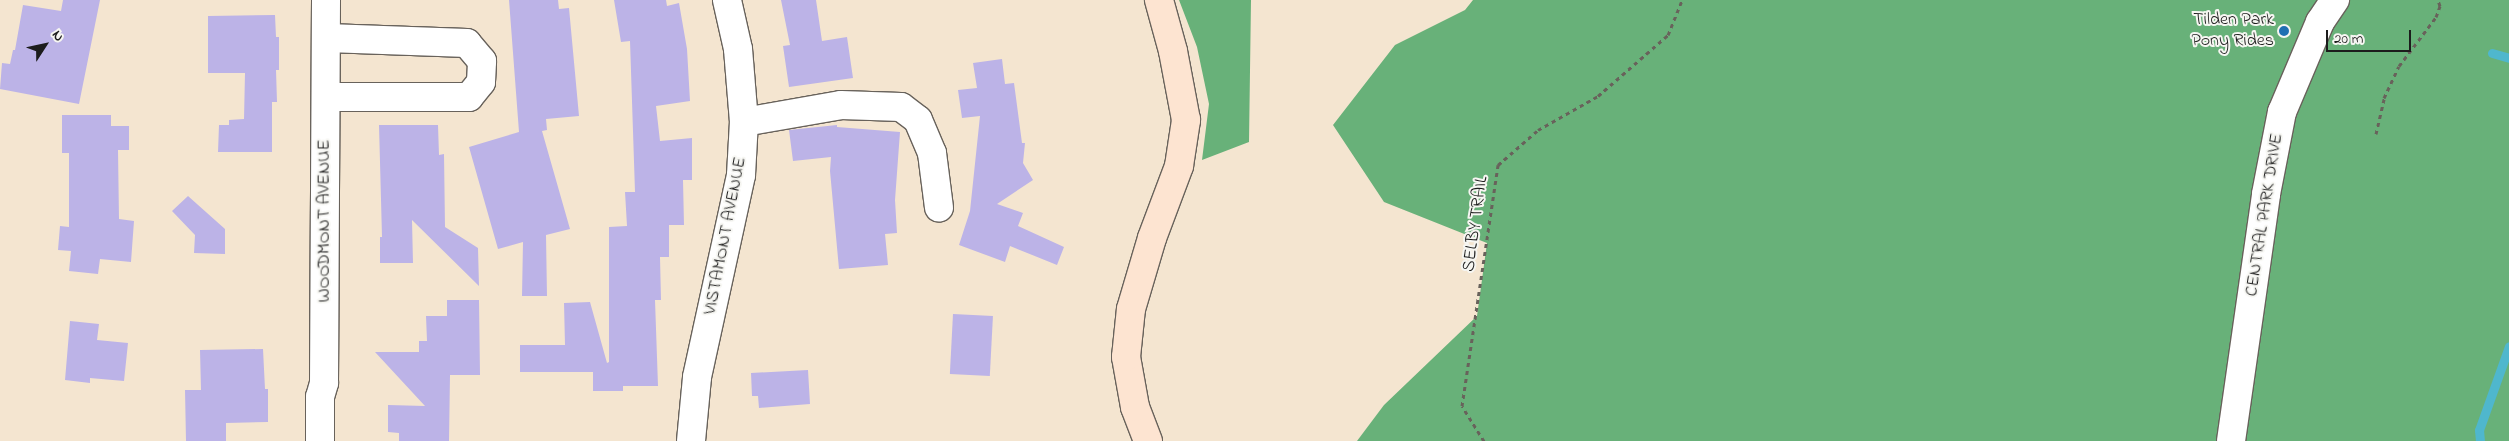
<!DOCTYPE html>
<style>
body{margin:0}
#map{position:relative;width:2509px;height:441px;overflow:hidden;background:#f4e5d0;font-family:"Indie Flower",sans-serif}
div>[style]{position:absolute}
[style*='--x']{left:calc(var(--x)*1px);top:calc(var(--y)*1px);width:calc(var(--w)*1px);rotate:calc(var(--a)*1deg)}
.forest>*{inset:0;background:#68b179}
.stream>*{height:9px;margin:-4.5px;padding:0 4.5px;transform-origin:4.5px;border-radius:4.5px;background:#4fb7cd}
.building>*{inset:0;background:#bcb3e7;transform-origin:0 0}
.path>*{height:3px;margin-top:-1.5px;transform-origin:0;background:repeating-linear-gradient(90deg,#68625b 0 4px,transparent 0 8px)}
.roads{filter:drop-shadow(1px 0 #68625b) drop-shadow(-1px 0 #68625b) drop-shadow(0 1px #68625b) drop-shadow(0 -1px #68625b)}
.street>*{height:28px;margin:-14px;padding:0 14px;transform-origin:14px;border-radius:14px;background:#fff}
.secondary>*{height:28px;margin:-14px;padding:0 14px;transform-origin:14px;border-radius:14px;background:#fde4d1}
.dots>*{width:14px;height:14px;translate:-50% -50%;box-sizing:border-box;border:2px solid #f6f6f2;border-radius:50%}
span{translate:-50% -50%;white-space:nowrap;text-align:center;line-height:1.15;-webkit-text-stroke:4px #f6f6f2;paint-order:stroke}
.poi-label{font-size:18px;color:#1c1c1c}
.right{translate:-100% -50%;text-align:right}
.street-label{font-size:18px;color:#1c1c1c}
.north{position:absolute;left:20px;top:20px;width:50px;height:50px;-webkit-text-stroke:4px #f6f6f2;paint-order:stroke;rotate:55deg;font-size:14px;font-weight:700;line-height:20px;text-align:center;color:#1c1c1c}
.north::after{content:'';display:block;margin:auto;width:18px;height:22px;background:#1c1c1c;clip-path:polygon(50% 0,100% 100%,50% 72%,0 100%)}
.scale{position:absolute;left:2326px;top:30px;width:85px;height:22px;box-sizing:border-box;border:2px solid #1c1c1c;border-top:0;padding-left:6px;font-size:15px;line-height:18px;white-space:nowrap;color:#1c1c1c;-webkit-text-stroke:4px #f6f6f2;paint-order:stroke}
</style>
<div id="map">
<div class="forest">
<div style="clip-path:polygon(1179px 0,1251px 0,1249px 142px,1202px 160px,1209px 104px,1197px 47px)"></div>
<div style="clip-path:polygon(1473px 0,2509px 0,2509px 441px,1357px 441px,1384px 405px,1477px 316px,1487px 243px,1384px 202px,1333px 125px,1395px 45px,1465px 10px)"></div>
</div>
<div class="stream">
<div style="--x:2492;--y:53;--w:18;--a:16"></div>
<div style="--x:2480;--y:441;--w:11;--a:-95"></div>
<div style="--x:2479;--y:430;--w:89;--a:-70.3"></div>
</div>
<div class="building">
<div style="clip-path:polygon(63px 0,100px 0,79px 104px,0 89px,2px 63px,10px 64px,13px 50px,15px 50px,23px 5px,61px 11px)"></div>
<div style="clip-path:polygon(509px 0,558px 0,559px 9px,569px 8px,579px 116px,546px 119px,547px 130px,542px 131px,570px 229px,546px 235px,547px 296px,522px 296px,523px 242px,498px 249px,469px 147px,519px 132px)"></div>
<div style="clip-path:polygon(614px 0,666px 0,667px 6px,679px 3px,687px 49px,690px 101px,656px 106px,660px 141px,692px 138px,692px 180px,683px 180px,684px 225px,669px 225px,669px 257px,660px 257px,661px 300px,655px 300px,658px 386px,623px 386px,623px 391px,593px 391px,593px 372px,520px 372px,520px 345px,565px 345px,564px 303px,590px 302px,607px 363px,609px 362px,609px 227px,627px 226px,625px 192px,635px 192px,630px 41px,621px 42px)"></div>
<div style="clip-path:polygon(781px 0,816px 0,822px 41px,847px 37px,853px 78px,789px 87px,783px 46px,790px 45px)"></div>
<div style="clip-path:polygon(275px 15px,276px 37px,279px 37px,279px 70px,276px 70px,277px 102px,272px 102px,272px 152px,218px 152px,219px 125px,229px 125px,229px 120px,244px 119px,245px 73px,208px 73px,208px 16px)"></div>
<div style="clip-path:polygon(1002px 59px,1005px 84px,1014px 83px,1022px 143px,1025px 143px,1023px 163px,1033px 180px,997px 204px,1023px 213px,1018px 226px,1064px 247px,1057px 265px,1010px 246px,1005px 262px,959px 245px,970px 211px,980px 116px,962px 118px,958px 90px,977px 88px,973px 63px)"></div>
<div style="clip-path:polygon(62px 115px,111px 115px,111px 126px,129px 126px,129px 150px,118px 150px,119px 219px,134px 221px,131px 262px,100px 259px,98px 274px,69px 271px,71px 251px,58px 250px,60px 226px,69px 227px,69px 153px,62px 153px)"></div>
<div style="clip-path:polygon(379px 125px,438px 125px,439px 155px,444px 154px,445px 227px,478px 248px,479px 286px,412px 220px,413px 263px,380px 263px,380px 237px,382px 237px)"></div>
<div style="clip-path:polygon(837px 125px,837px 127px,900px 132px,895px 200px,897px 233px,885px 234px,888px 265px,839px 269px,830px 171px,831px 157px,793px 161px,789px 130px)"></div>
<div style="clip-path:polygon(188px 196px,225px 229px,225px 254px,194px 253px,195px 235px,172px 211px)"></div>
<div style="clip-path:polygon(447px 300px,479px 300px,480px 375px,450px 375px,449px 441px,399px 441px,399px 433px,388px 432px,388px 405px,425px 406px,375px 352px,419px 352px,419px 341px,427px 341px,426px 316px,447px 316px)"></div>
<div style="left:953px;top:314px;width:40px;height:60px;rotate:3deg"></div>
<div style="clip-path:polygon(70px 321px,99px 324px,97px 340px,128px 343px,124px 381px,90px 378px,90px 383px,65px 380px)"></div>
<div style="clip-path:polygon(263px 349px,265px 389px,268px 389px,268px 422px,226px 423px,226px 441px,186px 441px,185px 390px,201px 390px,200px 350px)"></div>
<div style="clip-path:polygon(808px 370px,810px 404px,759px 408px,758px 396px,752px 396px,751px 373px)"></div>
</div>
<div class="path">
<div style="--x:2376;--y:134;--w:37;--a:-77"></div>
<div style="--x:2384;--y:98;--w:35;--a:-65"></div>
<div style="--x:2399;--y:66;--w:61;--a:-52.9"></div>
<div style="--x:2436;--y:17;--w:12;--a:-70"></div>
<div style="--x:2440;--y:6;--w:6;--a:-108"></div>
<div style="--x:1484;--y:441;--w:41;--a:-122.2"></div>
<div style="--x:1462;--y:406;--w:244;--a:-81.5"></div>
<div style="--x:1498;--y:165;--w:53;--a:-41.2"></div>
<div style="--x:1538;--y:130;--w:69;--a:-29.5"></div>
<div style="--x:1598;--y:96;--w:93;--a:-41.1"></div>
<div style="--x:1668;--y:35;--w:38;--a:-68"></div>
</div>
<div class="roads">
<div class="street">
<div style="--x:326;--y:97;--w:143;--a:0"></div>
<div style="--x:469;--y:97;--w:19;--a:-51"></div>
<div style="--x:481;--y:82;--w:21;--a:-87"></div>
<div style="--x:482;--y:61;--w:23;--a:-130"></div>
<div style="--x:467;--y:43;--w:140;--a:-178"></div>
<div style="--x:744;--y:122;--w:98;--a:-9.9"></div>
<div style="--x:841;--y:105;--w:60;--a:1.9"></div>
<div style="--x:901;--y:107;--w:21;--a:37"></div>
<div style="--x:918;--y:120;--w:36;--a:67"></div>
<div style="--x:932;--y:153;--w:55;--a:82.7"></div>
<div style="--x:320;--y:441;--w:44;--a:-90"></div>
<div style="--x:320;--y:397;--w:15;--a:-74"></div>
<div style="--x:324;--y:383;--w:383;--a:-89.7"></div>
<div style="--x:691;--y:441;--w:64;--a:-84.6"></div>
<div style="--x:697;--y:377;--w:207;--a:-77.7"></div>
<div style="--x:741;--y:175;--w:53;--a:-86.8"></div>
<div style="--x:744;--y:122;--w:73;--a:-94.7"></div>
<div style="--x:738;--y:49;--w:50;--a:-102.7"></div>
<div style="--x:2231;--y:441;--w:249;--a:-81.9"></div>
<div style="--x:2266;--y:194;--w:84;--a:-79"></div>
<div style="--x:2282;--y:112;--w:98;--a:-67.1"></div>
<div style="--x:2320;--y:22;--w:27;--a:-56"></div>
</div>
<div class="secondary">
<div style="--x:1148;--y:441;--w:36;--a:-111"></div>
<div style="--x:1135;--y:407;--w:51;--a:-100.2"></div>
<div style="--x:1126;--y:357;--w:48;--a:-84.1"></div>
<div style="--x:1131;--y:309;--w:74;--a:-73.5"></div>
<div style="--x:1152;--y:238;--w:77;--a:-69.4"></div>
<div style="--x:1179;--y:166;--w:47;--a:-81.3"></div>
<div style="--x:1186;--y:120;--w:70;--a:-100.7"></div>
<div style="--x:1173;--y:51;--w:53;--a:-105.4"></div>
</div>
</div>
<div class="dots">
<div style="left:2284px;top:31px;background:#1f6fb2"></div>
</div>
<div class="poi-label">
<span class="right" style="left:2274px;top:31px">Tilden Park<br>Pony Rides</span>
</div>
<div class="street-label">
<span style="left:2265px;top:215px;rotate:-81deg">CENTRAL PARK DRIVE</span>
<span style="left:325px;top:221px;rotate:-90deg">WOODMONT AVENUE</span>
<span style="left:1476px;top:224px;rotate:-82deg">SELBY TRAIL</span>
<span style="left:726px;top:236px;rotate:-79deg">VISTAMONT AVENUE</span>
</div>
<div class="north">N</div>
<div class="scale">20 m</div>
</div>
